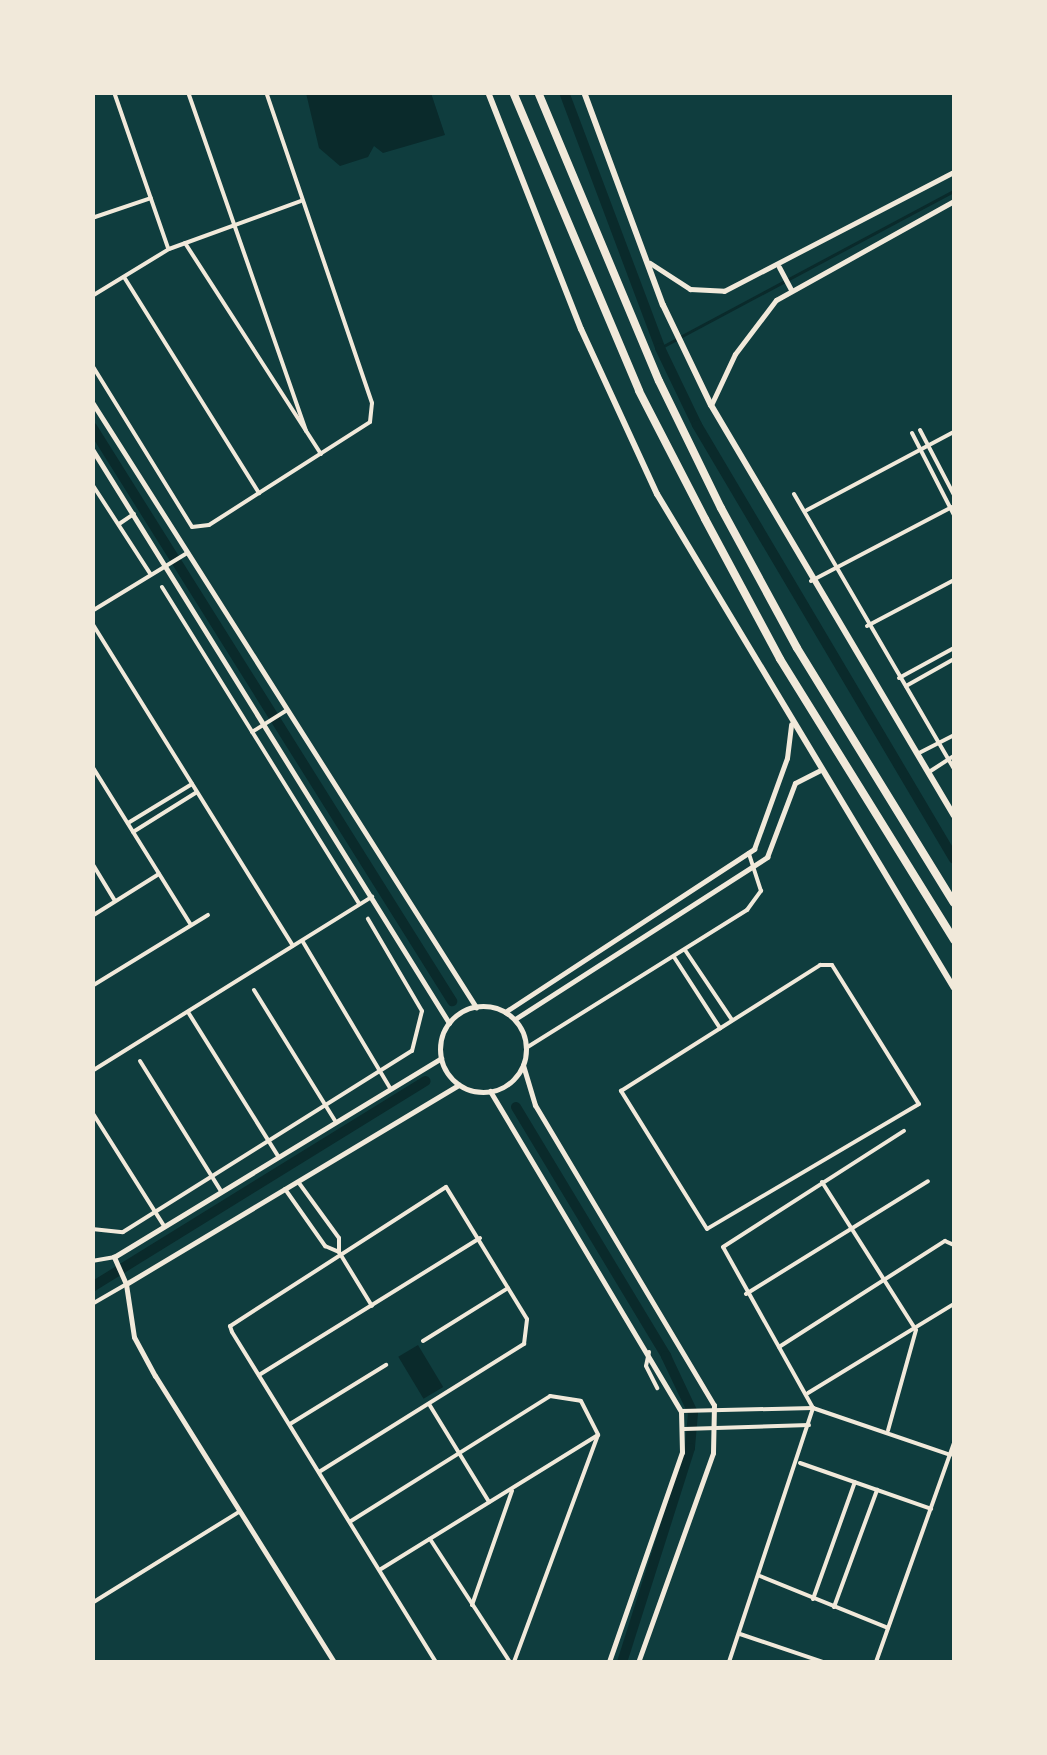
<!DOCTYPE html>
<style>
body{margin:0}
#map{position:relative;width:1047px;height:1755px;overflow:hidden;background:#0f3d3e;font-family:Georgia,serif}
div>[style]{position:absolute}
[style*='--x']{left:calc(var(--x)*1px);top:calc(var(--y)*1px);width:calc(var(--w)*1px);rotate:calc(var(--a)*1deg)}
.water>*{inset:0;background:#0a2a2b;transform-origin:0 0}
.stream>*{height:2.5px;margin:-1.25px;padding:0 1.25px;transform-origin:1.25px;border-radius:1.25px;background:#0a2a2b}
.canal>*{height:10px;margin:-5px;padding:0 5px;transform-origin:5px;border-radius:5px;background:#0a2a2b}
.minor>*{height:4px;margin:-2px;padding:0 2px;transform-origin:2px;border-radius:2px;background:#f1e9da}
.tertiary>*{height:5px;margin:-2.5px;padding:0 2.5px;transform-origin:2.5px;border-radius:2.5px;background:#f1e9da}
.tertiary>.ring{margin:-2.5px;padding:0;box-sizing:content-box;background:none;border:5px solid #f1e9da;border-radius:50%}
.primary>*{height:6px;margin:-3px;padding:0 3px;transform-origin:3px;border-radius:3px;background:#f1e9da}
.motorway>*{height:8px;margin:-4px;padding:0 4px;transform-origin:4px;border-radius:4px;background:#f1e9da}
span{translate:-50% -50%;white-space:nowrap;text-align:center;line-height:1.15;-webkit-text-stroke:9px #f1e9da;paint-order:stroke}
.frame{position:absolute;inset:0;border:95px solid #f1e9da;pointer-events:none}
</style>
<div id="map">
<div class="water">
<div style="clip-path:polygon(306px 93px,431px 93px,445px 135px,383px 153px,374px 146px,368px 157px,340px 166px,319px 148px)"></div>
<div style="left:418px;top:1345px;width:49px;height:23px;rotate:59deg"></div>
</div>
<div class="stream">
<div style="--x:682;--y:336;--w:308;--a:-28.1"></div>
<div style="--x:660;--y:348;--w:17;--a:-28"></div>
</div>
<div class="canal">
<div style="--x:564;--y:92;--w:273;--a:69.4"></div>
<div style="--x:660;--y:348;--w:85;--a:64.3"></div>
<div style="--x:697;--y:425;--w:504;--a:59.37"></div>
<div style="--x:92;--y:427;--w:678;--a:57.9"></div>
<div style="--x:516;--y:1107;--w:291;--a:58.9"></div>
<div style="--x:666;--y:1356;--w:63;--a:64.7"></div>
<div style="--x:693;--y:1413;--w:35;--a:95"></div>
<div style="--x:690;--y:1448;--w:225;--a:107.6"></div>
<div style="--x:92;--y:1287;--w:392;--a:-31.7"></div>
</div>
<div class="minor">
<div style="--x:114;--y:92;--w:165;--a:70.9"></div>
<div style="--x:188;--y:92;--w:359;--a:70.8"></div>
<div style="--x:92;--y:218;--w:62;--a:-18.7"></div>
<div style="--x:185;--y:243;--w:251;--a:57.2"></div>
<div style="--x:124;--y:277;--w:255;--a:58"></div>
<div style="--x:92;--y:296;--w:90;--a:-31.4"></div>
<div style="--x:169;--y:249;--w:140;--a:-20"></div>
<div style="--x:92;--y:365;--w:190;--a:58.3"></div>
<div style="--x:192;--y:527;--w:17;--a:-7"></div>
<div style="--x:209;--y:525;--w:191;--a:-32.6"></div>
<div style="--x:370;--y:422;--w:19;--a:-84"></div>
<div style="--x:372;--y:403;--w:329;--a:-108.8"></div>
<div style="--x:920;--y:430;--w:73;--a:62.4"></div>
<div style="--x:912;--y:433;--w:92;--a:62.9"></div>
<div style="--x:92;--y:484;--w:108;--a:57"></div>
<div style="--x:794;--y:494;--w:318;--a:59.8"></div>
<div style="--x:807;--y:510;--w:166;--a:-28"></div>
<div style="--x:119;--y:524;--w:18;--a:-34"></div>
<div style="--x:811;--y:581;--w:161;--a:-27.7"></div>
<div style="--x:162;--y:587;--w:373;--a:58.1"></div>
<div style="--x:92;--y:611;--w:111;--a:-31.4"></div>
<div style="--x:92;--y:623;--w:380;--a:58.1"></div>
<div style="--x:867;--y:626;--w:98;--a:-27.9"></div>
<div style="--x:899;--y:678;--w:63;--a:-28.6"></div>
<div style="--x:906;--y:686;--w:55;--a:-29.4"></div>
<div style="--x:252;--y:732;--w:40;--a:-32"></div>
<div style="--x:919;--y:753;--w:39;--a:-27"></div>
<div style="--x:92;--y:766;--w:187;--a:58.1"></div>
<div style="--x:929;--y:772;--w:30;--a:-33"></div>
<div style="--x:128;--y:823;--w:75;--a:-31.4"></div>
<div style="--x:133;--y:832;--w:75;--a:-32"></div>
<div style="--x:92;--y:863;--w:44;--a:58.8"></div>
<div style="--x:92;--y:916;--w:79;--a:-32.1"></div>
<div style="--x:303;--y:942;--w:170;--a:59.2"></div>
<div style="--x:685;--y:950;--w:84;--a:56.1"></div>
<div style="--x:674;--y:957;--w:85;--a:57.1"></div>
<div style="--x:820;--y:965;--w:12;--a:0"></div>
<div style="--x:832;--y:965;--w:164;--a:58"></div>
<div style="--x:919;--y:1104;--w:246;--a:149.5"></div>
<div style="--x:707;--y:1229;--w:163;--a:-121.9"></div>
<div style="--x:621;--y:1091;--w:236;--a:-32.3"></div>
<div style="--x:92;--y:986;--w:136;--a:-31.5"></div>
<div style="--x:254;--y:990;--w:155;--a:58.2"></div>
<div style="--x:188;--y:1012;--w:170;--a:58"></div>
<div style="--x:526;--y:1048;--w:261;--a:-32"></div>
<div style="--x:747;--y:910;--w:24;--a:-54"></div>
<div style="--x:761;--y:891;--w:40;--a:-108"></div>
<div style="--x:140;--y:1061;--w:153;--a:58.1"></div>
<div style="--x:92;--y:1071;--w:330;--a:-31.9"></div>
<div style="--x:92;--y:1112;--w:135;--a:57.7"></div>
<div style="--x:822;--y:1182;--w:175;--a:57.6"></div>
<div style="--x:916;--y:1330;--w:104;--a:105.6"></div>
<div style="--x:299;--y:1183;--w:68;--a:54"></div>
<div style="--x:339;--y:1238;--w:14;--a:90"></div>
<div style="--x:339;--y:1252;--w:63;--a:58.6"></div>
<div style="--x:285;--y:1189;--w:70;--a:54.9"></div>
<div style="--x:325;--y:1246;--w:15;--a:23"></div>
<div style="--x:92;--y:1229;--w:31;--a:6"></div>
<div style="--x:123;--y:1232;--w:341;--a:-32.1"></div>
<div style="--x:412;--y:1051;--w:41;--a:-76"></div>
<div style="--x:422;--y:1011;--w:107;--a:-120.4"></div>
<div style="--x:92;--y:1261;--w:22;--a:-10"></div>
<div style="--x:746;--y:1294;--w:214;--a:-31.8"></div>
<div style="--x:92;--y:1304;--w:39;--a:-30"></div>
<div style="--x:423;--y:1341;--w:100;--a:-31.9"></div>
<div style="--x:779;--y:1347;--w:197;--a:-32.6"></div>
<div style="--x:945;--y:1241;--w:10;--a:24"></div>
<div style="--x:649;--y:1352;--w:14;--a:102"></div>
<div style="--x:646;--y:1366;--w:25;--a:63"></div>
<div style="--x:259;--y:1375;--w:260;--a:-31.8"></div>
<div style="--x:808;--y:1393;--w:171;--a:-31.4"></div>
<div style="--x:429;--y:1404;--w:115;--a:58.5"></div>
<div style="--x:681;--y:1411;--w:132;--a:-1.3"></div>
<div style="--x:813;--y:1408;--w:145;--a:18.9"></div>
<div style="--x:290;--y:1424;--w:113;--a:-31.6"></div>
<div style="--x:684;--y:1429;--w:125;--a:-1.8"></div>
<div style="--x:800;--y:1463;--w:139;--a:19.3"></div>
<div style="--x:319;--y:1472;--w:242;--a:-32"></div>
<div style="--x:524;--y:1344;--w:25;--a:-83"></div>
<div style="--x:527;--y:1319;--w:155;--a:-121.5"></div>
<div style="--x:446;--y:1187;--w:257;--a:147.2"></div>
<div style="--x:230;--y:1326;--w:6;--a:72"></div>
<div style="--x:232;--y:1332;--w:388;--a:58.3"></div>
<div style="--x:351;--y:1521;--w:235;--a:-32.1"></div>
<div style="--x:550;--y:1396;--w:31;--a:9"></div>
<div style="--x:581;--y:1401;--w:38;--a:63"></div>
<div style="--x:430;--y:1539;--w:147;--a:57"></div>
<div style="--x:381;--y:1569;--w:255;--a:-31.7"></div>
<div style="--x:760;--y:1576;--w:138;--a:22.1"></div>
<div style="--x:813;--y:1599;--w:124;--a:-70.3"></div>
<div style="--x:92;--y:1603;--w:173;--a:-31.8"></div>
<div style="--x:472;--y:1605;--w:121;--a:-70.7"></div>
<div style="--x:834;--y:1607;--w:125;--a:-69.8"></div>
<div style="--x:740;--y:1634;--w:88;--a:18.6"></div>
<div style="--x:514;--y:1662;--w:242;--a:-69.7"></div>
<div style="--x:729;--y:1662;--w:268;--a:-71.7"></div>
<div style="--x:813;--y:1408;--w:184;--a:-119.2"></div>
<div style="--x:723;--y:1247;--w:215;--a:-32.7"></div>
<div style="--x:876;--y:1662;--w:232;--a:-70.4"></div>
</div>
<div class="tertiary">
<div style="--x:650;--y:263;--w:48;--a:33"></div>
<div style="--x:690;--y:289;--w:34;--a:3"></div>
<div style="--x:724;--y:291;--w:259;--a:-27.4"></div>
<div style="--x:779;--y:267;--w:26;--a:62"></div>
<div style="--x:92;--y:402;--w:717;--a:57.6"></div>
<div style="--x:712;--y:403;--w:54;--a:-64.9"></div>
<div style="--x:735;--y:354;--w:68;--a:-52.8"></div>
<div style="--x:776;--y:300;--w:204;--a:-29.1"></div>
<div style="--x:92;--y:449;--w:676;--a:58.12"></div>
<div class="ring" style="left:440px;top:1006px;width:81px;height:81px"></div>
<div style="--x:505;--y:1012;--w:298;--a:-33.2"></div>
<div style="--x:754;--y:849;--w:97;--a:-70.1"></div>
<div style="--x:787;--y:758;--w:34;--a:-83"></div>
<div style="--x:515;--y:1019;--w:300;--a:-32.7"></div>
<div style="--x:767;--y:857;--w:79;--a:-69.3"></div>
<div style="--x:795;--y:783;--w:27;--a:-27"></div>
<div style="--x:523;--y:1065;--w:42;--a:73.3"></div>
<div style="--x:535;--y:1105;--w:349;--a:59.2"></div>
<div style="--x:714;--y:1405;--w:48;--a:91.2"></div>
<div style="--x:713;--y:1453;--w:222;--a:109.7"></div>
<div style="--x:490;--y:1091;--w:373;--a:59.2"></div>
<div style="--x:681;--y:1411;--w:41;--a:88.6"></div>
<div style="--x:682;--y:1452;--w:222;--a:109.2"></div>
<div style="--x:126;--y:1284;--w:388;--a:-30.9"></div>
<div style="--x:334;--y:1662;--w:337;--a:-122"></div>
<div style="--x:155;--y:1376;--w:44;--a:-118.3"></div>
<div style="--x:134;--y:1337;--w:54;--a:-98.6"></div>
<div style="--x:126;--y:1284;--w:30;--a:-114"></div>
<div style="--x:114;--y:1257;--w:383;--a:-31.3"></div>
</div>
<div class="primary">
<div style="--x:488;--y:92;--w:255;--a:68.6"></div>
<div style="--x:581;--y:329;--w:182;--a:65.3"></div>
<div style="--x:657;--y:494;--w:576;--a:58.99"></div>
<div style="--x:584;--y:92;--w:227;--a:69.7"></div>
<div style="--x:663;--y:305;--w:111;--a:64.4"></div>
<div style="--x:711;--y:405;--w:477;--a:59.4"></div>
</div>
<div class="motorway">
<div style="--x:513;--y:92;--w:324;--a:67.1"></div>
<div style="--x:639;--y:391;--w:144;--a:62.7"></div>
<div style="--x:705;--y:519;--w:159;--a:61.8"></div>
<div style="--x:780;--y:659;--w:331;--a:58.2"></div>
<div style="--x:538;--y:92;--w:313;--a:67.3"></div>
<div style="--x:659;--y:381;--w:141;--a:64"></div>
<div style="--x:721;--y:508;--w:159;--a:61.5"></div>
<div style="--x:797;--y:648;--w:299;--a:58.4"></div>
</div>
<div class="frame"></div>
</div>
